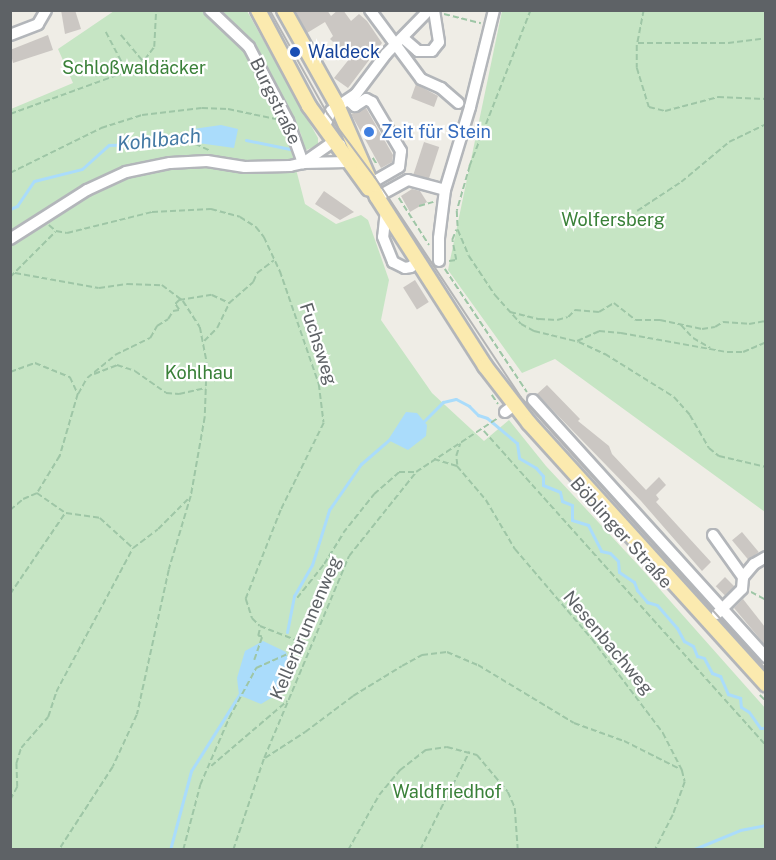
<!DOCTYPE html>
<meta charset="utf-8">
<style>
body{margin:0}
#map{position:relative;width:776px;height:860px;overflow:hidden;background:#efede6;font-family:"Public Sans",sans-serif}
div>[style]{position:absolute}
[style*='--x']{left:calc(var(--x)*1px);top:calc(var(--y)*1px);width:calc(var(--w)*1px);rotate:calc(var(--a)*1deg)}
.green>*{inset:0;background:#c6e5c4}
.water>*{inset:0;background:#aadcfb}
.stream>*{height:3px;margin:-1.5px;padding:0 1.5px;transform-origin:1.5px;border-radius:1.5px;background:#aadcfb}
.building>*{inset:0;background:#cbc7c3;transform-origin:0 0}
.path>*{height:1.5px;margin-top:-0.75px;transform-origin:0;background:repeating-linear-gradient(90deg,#9ec6a6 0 6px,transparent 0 9px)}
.roads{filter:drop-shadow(2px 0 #b3b6ba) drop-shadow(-2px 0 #b3b6ba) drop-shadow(0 2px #b3b6ba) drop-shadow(0 -2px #b3b6ba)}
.minor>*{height:10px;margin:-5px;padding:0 5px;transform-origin:5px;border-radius:5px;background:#fff}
.major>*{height:14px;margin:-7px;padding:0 7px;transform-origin:7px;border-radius:7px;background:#fbeaaf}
.tram>*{height:1.5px;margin:-0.75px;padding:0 0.75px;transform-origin:0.75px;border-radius:0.75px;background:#b4b5b6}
.dots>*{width:16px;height:16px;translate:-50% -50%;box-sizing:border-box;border:3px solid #fff;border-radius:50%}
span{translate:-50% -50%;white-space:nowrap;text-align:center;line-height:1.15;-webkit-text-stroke:4.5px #fff;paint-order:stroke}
.transit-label{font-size:18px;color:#164399}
.left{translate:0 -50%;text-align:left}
.park-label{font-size:18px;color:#3a8139}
.street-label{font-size:18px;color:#5e6266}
.shop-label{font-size:18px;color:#366cbe}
.water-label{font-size:20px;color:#4479a4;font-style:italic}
.frame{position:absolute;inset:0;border:12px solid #5e6266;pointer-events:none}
</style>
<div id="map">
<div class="green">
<div style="clip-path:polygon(114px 11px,208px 11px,245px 49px,282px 115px,305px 204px,336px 224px,361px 215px,368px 220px,389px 280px,381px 320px,432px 393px,484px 441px,509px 420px,546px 466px,640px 567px,765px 708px,765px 849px,11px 850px,11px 109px,73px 83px,58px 49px)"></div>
<div style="clip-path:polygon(215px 11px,247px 11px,318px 138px,318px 145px,304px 151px,301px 134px,256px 49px)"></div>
<div style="clip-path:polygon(502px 11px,765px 11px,765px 512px,555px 359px,522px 373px,448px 270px)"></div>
</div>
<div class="water">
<div style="clip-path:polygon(221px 125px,238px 129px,234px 148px,198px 143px,191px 135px,193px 129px)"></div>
<div style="clip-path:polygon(406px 412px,417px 413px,427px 425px,426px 436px,408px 450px,388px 440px)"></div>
<div style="clip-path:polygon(263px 641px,286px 652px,292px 671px,281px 692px,261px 704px,239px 695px,237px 678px,245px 651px)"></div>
</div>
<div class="stream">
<div style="--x:246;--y:140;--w:45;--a:11.6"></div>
<div style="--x:10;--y:209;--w:8;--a:-23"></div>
<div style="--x:17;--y:206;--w:30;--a:-56"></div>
<div style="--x:34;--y:181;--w:49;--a:-14"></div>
<div style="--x:82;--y:169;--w:36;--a:-42"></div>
<div style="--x:109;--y:145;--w:57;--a:-2"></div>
<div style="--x:166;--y:143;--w:28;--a:-17"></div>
<div style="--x:424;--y:421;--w:27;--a:-45"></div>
<div style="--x:443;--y:402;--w:13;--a:-13"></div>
<div style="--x:456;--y:399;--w:15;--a:28"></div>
<div style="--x:469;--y:406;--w:13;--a:45"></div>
<div style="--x:478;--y:415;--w:9;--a:18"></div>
<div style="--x:487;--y:418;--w:39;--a:40"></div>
<div style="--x:517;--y:443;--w:15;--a:82"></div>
<div style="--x:519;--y:458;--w:20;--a:30"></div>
<div style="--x:536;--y:468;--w:11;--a:49"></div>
<div style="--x:543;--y:476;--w:9;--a:90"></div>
<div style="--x:543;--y:485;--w:18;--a:22"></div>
<div style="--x:560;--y:492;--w:9;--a:77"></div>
<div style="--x:562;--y:501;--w:11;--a:22"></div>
<div style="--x:572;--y:505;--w:15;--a:90"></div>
<div style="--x:572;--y:520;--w:17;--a:17"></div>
<div style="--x:588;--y:525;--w:29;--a:63"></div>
<div style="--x:601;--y:551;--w:9;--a:13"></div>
<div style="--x:610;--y:553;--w:11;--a:45"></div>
<div style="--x:618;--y:561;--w:11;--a:85"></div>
<div style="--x:619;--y:572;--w:18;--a:34"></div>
<div style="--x:634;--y:582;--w:9;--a:69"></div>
<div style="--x:637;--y:590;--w:16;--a:50"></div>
<div style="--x:647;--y:602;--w:10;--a:17"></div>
<div style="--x:657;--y:605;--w:30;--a:49"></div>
<div style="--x:677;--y:628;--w:15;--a:62"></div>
<div style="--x:684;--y:641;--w:10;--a:29"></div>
<div style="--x:693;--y:646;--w:11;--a:68"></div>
<div style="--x:697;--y:656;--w:7;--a:16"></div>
<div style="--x:704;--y:658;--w:17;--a:62"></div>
<div style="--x:712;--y:673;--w:9;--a:21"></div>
<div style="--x:720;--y:676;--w:20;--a:66"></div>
<div style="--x:728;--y:694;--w:13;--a:18"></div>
<div style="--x:740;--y:698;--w:9;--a:84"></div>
<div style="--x:741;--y:707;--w:9;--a:32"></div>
<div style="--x:749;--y:712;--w:19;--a:55"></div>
<div style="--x:760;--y:728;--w:6;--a:0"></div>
<div style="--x:287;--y:632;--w:37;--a:-79"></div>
<div style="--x:294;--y:596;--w:36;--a:-60"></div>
<div style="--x:312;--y:565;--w:58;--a:-72.8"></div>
<div style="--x:329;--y:510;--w:56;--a:-55.2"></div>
<div style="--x:361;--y:464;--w:40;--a:-41"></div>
<div style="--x:170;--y:850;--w:82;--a:-75.1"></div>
<div style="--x:191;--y:771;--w:90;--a:-57.7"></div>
<div style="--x:692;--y:850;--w:52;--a:-22.6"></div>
<div style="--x:740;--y:830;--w:26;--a:-11"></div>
</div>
<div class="building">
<div style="clip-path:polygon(61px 10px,75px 10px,81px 29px,65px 34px)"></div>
<div style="clip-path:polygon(295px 10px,327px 10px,331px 16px,338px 10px,343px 10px,351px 21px,359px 14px,367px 21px,382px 43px,348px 88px,334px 78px,350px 58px,330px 39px,333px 36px,325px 22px,307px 33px)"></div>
<div style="clip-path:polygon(48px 35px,53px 50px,13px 63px,10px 50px)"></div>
<div style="clip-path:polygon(416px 84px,438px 96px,434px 107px,411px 98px)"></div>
<div style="clip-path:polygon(366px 108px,393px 155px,392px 162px,381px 168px,351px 114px)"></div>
<div style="left:424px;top:142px;width:16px;height:34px;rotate:18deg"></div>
<div style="clip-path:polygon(412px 189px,420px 191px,427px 202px,410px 212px,401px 196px)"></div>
<div style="clip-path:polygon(324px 191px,354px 212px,340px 220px,315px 204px)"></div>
<div style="left:415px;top:280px;width:26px;height:14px;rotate:58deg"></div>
<div style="clip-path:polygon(547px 385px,580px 419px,578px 421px,609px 446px,612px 454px,646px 490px,659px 477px,666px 485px,656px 495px,659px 499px,656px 502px,711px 562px,702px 571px,641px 501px,537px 394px)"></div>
<div style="left:742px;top:532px;width:26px;height:13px;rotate:50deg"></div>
<div style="left:725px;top:577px;width:13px;height:13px;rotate:45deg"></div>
<div style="clip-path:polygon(743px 599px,765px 627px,765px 645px,734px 608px)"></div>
</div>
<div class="path">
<div style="--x:531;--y:10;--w:168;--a:111.4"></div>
<div style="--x:470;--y:166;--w:47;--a:106.1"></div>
<div style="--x:457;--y:211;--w:19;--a:87"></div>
<div style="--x:458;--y:230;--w:28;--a:67"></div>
<div style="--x:469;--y:256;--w:47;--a:56.3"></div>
<div style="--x:495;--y:295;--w:39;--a:48"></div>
<div style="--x:521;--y:324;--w:15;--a:28"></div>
<div style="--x:534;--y:331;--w:46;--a:13.7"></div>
<div style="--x:579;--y:342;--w:29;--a:25"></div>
<div style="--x:605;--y:354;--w:81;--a:31.9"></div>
<div style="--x:674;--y:397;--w:24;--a:48"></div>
<div style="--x:690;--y:415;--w:38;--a:60"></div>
<div style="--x:709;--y:448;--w:13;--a:39"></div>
<div style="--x:719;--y:456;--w:48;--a:13.2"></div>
<div style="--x:644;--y:10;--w:36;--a:101"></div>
<div style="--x:637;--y:45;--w:23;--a:90"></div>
<div style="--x:637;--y:68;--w:41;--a:72.9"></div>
<div style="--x:649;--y:107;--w:16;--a:14"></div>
<div style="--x:665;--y:111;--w:55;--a:-14.8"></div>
<div style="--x:718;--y:97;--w:48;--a:2.4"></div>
<div style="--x:444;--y:14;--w:38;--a:14"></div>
<div style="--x:106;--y:32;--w:45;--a:62.3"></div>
<div style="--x:121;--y:35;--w:35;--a:50"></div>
<div style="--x:638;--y:43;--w:90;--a:0"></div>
<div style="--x:728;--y:43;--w:38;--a:-7"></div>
<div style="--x:10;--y:114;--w:137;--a:-20"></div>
<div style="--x:139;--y:67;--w:25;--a:-53"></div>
<div style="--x:154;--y:47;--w:37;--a:-87"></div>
<div style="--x:187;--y:140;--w:26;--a:25"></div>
<div style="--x:373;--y:158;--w:9;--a:58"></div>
<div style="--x:10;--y:173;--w:102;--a:-26.3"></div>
<div style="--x:101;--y:128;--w:43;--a:-17.6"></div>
<div style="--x:142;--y:115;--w:60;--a:-6.7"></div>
<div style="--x:202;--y:108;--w:26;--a:2"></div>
<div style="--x:228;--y:109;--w:49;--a:11.8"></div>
<div style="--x:399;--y:198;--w:56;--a:57.4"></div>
<div style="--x:419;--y:206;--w:15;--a:-16"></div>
<div style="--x:637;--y:211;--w:53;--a:-33.4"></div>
<div style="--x:681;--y:182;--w:62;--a:-39.8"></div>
<div style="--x:729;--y:142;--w:41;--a:-25.9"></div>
<div style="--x:49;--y:225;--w:9;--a:41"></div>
<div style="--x:56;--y:231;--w:11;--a:10"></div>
<div style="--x:67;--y:233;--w:88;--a:-13.9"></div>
<div style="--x:152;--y:212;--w:59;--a:-2.9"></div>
<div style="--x:211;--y:209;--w:30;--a:15"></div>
<div style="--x:240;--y:217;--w:19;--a:32"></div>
<div style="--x:256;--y:227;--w:13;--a:51"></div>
<div style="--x:264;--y:237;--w:38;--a:65"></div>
<div style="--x:280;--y:271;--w:120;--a:71"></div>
<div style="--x:319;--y:384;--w:39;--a:83"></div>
<div style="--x:324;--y:423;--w:97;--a:116.3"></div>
<div style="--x:281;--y:510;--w:96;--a:111.5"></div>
<div style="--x:246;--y:599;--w:20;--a:72"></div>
<div style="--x:252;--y:618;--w:11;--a:45"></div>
<div style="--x:260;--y:626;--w:55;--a:21.4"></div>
<div style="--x:449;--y:261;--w:7;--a:-8"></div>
<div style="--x:456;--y:260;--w:20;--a:-101"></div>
<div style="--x:452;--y:240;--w:11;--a:-68"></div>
<div style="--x:445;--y:269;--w:148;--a:56.3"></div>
<div style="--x:15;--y:273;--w:85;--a:10.1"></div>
<div style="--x:99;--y:288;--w:28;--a:-8"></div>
<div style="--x:127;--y:284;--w:35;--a:2"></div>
<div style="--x:162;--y:285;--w:26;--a:37"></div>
<div style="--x:183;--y:301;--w:31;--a:57"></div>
<div style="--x:200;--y:327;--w:36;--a:79"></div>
<div style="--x:207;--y:362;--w:55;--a:92.1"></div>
<div style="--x:205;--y:417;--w:80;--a:100"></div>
<div style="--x:191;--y:496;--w:77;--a:106.6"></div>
<div style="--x:169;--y:570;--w:148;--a:102.4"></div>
<div style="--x:137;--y:715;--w:57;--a:114.8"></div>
<div style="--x:113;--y:767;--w:99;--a:123"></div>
<div style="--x:10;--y:277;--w:64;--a:-45"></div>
<div style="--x:510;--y:312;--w:30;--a:14"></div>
<div style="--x:539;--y:319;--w:18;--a:3"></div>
<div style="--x:557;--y:320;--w:11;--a:-15"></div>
<div style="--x:568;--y:317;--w:10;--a:-45"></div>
<div style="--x:575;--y:310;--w:24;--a:5"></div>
<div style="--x:599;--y:312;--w:17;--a:-31"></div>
<div style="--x:614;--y:303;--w:28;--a:38"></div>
<div style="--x:636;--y:320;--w:24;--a:0"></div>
<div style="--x:660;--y:320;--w:43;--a:12.1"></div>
<div style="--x:702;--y:329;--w:13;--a:-9"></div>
<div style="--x:715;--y:327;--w:9;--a:-32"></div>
<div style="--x:723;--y:322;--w:26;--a:4"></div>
<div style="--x:749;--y:324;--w:17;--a:-10"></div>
<div style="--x:681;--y:325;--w:18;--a:47"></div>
<div style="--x:693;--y:338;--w:20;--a:30"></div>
<div style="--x:204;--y:341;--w:18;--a:-45"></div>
<div style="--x:217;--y:328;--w:28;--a:-64"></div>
<div style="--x:229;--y:303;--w:32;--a:-41"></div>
<div style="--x:253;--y:282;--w:10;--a:-66"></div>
<div style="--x:257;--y:273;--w:21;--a:-37"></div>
<div style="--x:577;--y:341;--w:24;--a:-24"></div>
<div style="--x:599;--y:331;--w:22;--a:5"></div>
<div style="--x:621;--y:333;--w:108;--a:10.2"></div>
<div style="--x:727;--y:352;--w:16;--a:0"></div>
<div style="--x:743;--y:352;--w:25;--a:-23"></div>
<div style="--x:10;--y:372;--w:27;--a:-20"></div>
<div style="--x:35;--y:363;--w:38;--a:22"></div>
<div style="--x:70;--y:377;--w:19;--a:65"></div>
<div style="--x:78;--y:394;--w:65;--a:106.2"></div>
<div style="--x:60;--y:456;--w:42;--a:121.4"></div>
<div style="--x:94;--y:374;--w:25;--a:-21"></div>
<div style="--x:117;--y:365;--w:19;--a:18"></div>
<div style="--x:135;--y:371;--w:38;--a:35"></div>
<div style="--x:166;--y:393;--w:13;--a:4"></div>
<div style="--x:179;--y:394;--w:27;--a:-13"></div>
<div style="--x:78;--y:394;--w:18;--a:-61"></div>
<div style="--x:87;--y:378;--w:36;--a:-39"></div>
<div style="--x:115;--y:355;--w:39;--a:-26"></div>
<div style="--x:150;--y:338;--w:14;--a:-60"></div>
<div style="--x:157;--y:326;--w:13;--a:-32"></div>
<div style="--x:168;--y:319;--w:9;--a:-58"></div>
<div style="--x:173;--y:311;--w:6;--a:-9"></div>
<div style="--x:179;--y:310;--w:7;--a:-124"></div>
<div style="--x:175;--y:304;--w:6;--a:-45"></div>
<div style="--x:179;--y:300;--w:33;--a:-9"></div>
<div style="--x:212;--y:295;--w:19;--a:25"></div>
<div style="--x:492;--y:395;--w:11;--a:56"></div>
<div style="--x:484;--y:431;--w:422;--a:48.1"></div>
<div style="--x:434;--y:459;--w:24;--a:17"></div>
<div style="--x:457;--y:466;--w:45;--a:49.5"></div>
<div style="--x:486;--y:500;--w:57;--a:59.4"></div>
<div style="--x:515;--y:549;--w:118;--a:49.5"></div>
<div style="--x:592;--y:639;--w:118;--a:52.9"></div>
<div style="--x:663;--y:733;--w:42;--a:62.8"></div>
<div style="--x:682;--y:770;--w:12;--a:76"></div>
<div style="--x:685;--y:782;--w:35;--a:110"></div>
<div style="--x:673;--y:815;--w:39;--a:117"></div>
<div style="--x:457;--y:465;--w:9;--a:-96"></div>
<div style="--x:456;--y:456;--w:13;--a:-72"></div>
<div style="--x:10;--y:510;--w:17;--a:-40"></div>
<div style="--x:23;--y:499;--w:15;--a:-23"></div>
<div style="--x:37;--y:493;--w:35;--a:35"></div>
<div style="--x:66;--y:513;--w:34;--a:8"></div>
<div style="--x:100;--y:518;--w:45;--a:42.3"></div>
<div style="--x:133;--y:548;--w:31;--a:-37"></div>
<div style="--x:158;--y:529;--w:44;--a:-45"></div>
<div style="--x:751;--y:592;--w:17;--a:28"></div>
<div style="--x:10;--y:594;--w:98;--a:-55.8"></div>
<div style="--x:297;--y:598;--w:43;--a:-51.5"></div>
<div style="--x:324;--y:564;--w:36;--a:-58"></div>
<div style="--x:343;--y:533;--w:50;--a:-51.5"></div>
<div style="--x:374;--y:494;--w:33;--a:-41"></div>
<div style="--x:399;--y:472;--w:17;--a:0"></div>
<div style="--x:254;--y:660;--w:24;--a:-71"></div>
<div style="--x:262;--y:637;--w:4;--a:-166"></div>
<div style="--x:258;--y:636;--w:9;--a:-77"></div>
<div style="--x:760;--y:695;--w:8;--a:45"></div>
<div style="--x:265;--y:758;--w:48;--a:-33"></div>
<div style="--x:305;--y:732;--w:60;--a:-36.9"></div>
<div style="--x:353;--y:696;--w:57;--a:-31.5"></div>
<div style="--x:402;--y:666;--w:23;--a:-29"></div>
<div style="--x:422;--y:655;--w:25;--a:-7"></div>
<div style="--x:447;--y:652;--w:34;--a:23"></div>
<div style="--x:478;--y:665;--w:112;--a:31.1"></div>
<div style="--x:574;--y:723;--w:53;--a:19.8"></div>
<div style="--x:624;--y:741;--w:63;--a:26.6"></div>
<div style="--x:211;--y:766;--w:100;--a:-40.5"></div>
<div style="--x:10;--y:800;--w:15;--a:-62"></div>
<div style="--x:17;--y:787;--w:23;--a:-92"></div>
<div style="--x:16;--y:764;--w:17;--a:-73"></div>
<div style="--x:21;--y:748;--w:41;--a:-48.9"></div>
<div style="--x:48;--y:717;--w:26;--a:-72"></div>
<div style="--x:56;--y:692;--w:163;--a:-61.9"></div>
<div style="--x:183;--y:850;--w:67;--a:-75.3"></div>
<div style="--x:200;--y:785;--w:73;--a:-66.6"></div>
<div style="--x:229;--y:718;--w:57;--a:-61.6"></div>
<div style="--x:256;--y:668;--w:37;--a:-24"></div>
<div style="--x:290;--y:653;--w:14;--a:-45"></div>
<div style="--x:233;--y:850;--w:97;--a:-71.4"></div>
<div style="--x:264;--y:758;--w:219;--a:-67.2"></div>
<div style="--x:349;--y:556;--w:107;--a:-51.4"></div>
<div style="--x:416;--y:472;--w:98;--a:-33.4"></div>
<div style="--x:348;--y:850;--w:63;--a:-60.6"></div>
<div style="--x:379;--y:795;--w:33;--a:-50"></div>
<div style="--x:400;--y:770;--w:33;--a:-38"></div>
<div style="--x:426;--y:750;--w:21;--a:-8"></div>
<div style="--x:447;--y:747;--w:31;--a:15"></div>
<div style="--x:477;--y:755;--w:48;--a:50"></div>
<div style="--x:508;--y:792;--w:17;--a:66"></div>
<div style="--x:515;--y:808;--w:42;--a:85.9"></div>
<div style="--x:420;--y:850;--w:110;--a:-63.4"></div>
</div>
<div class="roads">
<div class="minor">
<div style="--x:210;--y:10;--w:54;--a:43.5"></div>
<div style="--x:249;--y:47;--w:84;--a:62.2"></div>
<div style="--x:288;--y:121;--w:45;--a:70.3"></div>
<div style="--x:370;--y:10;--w:86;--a:53.5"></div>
<div style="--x:421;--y:79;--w:22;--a:24"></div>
<div style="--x:441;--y:88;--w:23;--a:41"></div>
<div style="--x:10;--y:35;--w:30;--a:-21"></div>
<div style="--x:38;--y:24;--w:16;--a:-60"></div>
<div style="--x:403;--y:38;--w:20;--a:41"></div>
<div style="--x:418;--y:51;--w:14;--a:0"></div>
<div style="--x:432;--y:51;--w:11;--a:-52"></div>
<div style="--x:439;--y:42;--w:32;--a:-99"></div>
<div style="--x:349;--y:101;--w:8;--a:40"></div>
<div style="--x:355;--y:106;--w:13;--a:-32"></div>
<div style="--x:366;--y:99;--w:7;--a:27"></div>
<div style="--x:372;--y:102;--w:57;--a:59.4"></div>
<div style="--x:401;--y:151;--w:16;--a:97"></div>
<div style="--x:399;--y:167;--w:32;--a:150"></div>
<div style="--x:324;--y:129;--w:19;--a:-69"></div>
<div style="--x:331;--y:111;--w:30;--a:-34"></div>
<div style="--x:356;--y:94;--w:50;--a:-53.1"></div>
<div style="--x:386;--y:54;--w:62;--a:-45.7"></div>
<div style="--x:303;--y:163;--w:44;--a:-1.3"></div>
<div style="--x:377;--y:197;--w:35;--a:-29"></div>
<div style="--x:408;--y:180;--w:38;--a:15"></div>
<div style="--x:386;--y:210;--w:27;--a:96"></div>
<div style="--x:383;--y:237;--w:27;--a:68"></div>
<div style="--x:393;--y:262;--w:13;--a:27"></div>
<div style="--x:405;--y:268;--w:6;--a:-9"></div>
<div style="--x:411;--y:267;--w:10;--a:-45"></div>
<div style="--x:10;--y:239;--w:91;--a:-32.5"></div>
<div style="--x:87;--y:190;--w:43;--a:-24.8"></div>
<div style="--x:126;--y:172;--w:45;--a:-11.6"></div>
<div style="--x:170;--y:163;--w:37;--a:-3"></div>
<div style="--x:207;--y:161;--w:38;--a:9"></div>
<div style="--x:245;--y:167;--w:45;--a:-1.3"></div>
<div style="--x:290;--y:166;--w:13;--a:-13"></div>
<div style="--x:303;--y:163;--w:37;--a:-35"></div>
<div style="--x:333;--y:142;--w:8;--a:23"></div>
<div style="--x:439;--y:261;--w:23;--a:-90"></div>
<div style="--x:439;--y:238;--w:48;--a:-82.9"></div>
<div style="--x:445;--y:190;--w:87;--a:-73.2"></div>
<div style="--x:470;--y:107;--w:100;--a:-76.1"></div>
<div style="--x:533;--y:400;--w:347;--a:47.8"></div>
<div style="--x:505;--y:412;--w:5;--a:-37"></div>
<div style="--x:713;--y:535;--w:52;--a:54.5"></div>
<div style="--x:717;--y:614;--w:35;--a:-45"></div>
<div style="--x:742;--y:589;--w:12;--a:-85"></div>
<div style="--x:743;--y:577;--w:17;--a:-50"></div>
<div style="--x:754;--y:564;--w:14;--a:-30"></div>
</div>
<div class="major">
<div style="--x:258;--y:10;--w:109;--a:62"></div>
<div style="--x:309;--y:106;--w:102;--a:54.1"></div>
<div style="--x:284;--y:10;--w:109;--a:60.8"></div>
<div style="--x:337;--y:105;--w:100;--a:66.5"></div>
<div style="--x:377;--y:197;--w:201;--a:57.4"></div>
<div style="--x:485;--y:366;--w:72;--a:52.3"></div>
<div style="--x:529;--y:423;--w:353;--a:47.8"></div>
</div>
</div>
<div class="tram">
<div style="--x:270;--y:10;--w:119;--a:60.9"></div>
<div style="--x:328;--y:114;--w:79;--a:53.3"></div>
<div style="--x:375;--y:177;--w:264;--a:56.4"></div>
<div style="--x:521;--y:397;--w:366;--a:48"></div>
</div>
<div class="dots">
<div style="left:295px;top:52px;background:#1a4fb4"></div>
<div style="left:369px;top:132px;background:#3f7fe0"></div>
</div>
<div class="transit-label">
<span class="left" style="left:308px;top:52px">Waldeck</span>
</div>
<div class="park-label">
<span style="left:134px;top:68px">Schloßwaldäcker</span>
<span style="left:613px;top:220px">Wolfersberg</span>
<span style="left:199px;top:373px">Kohlhau</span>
<span style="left:447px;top:792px">Waldfriedhof</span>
</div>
<div class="street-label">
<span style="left:275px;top:101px;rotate:64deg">Burgstraße</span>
<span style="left:318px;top:344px;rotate:72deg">Fuchsweg</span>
<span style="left:621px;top:533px;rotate:48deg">Böblinger Straße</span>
<span style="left:306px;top:628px;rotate:-67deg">Kellerbrunnenweg</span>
<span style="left:608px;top:643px;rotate:50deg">Nesenbachweg</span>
</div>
<div class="shop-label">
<span class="left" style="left:381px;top:132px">Zeit für Stein</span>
</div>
<div class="water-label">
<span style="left:159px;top:140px;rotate:-6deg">Kohlbach</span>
</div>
<div class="frame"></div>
</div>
